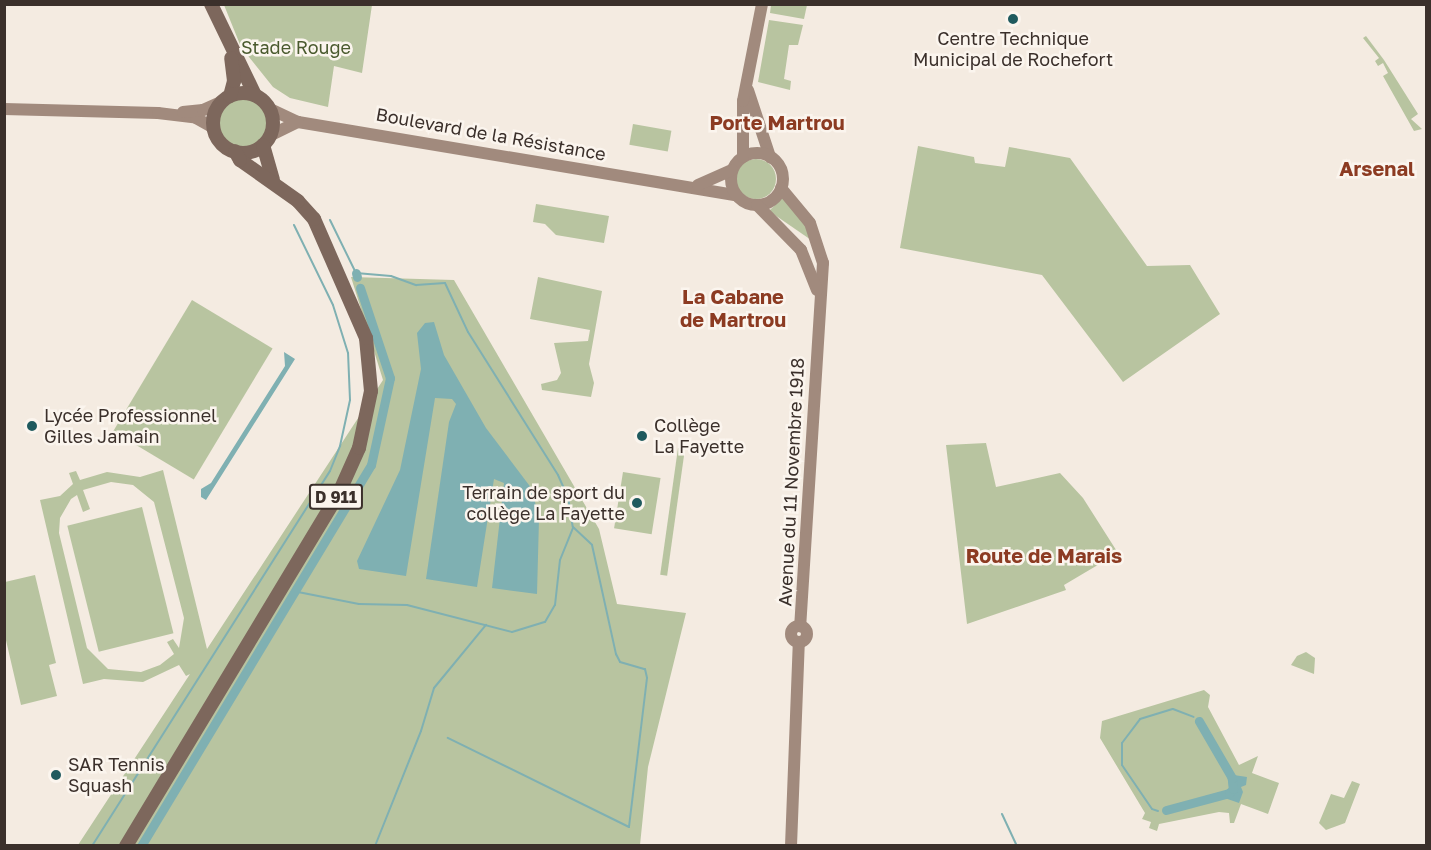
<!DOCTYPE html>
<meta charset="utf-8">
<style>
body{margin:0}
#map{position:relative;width:1431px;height:850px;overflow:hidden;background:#f4ebe1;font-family:"Golos Text",sans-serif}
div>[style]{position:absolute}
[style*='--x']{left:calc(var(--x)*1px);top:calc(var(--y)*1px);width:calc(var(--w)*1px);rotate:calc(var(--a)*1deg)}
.green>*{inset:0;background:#b8c4a0;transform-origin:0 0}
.round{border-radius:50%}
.water>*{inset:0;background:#7fb0b2}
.stream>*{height:2px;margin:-1px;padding:0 1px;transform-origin:1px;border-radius:1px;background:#7fb0b2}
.canal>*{height:9px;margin:-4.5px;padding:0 4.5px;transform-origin:4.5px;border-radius:4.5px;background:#7fb0b2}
.secondary>*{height:12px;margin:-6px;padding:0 6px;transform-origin:6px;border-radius:6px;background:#a18a7d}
.secondary>.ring{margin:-6px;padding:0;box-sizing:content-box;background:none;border:12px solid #a18a7d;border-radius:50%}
.primary>*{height:14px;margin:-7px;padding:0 7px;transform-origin:7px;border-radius:7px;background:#7d675c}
.primary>.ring{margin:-7px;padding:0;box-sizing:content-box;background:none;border:14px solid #7d675c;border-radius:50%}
.dots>*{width:16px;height:16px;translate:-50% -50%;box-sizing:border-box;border:3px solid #fbf5ee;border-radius:50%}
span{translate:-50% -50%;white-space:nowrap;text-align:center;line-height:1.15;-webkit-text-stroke:5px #fbf5ee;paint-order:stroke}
.shield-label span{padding:2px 4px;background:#fbf5ee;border:2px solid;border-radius:4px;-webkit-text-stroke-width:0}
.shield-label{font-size:16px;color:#3b302b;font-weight:700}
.poi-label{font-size:18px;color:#3b302b}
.left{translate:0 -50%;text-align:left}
.right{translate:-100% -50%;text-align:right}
.park-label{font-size:18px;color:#4a5a2e}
.street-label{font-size:18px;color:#3b302b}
.neighbourhood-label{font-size:20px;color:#8c3b22;font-weight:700}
.frame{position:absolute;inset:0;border:6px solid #3b302b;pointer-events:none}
</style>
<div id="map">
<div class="green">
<div style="clip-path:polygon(224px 5px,372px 5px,362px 73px,334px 66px,328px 107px,290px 98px,273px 87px,241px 47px)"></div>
<div style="clip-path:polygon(771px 5px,807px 5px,804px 19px,770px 13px)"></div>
<div style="clip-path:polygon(769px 20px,803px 25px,798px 45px,789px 45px,784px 79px,791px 81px,790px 90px,758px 82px)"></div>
<div style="clip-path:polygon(1366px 36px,1384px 60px,1418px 114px,1411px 119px,1422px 129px,1414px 131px,1383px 76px,1388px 73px,1383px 63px,1378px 66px,1375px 61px,1379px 58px,1363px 38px)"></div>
<div class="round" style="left:219px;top:98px;width:50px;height:50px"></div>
<div style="left:633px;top:124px;width:39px;height:21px;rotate:10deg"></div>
<div style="clip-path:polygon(918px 146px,974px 157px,975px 163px,1005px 167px,1009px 147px,1070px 158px,1147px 266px,1190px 265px,1220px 314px,1123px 382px,1042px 275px,900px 248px)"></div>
<div class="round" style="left:736px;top:159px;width:40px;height:40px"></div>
<div style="clip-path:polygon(783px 197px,799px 211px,814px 242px,769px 211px)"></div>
<div style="clip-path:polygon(536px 204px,609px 216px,604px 243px,556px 235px,545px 224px,533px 222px)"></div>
<div style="clip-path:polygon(evenodd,351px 277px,454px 280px,599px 529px,617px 604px,686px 613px,648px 767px,640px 845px,78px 845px,190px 674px,186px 676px,179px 665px,143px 682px,104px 679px,83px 684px,40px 500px,60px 496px,73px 484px,69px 473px,76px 471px,80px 480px,107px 472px,140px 477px,163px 470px,207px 649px,383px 380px,351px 277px,111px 482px,133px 485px,154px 502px,184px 618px,179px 648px,173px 639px,167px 642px,174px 654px,160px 665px,141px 672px,108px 669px,87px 648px,59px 533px,60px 518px,71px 499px,77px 495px,83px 512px,90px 509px,83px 490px,111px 482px)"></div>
<div style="clip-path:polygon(538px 277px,602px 291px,589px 364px,594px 383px,591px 397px,542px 390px,541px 384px,557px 380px,561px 373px,554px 343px,588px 341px,590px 330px,530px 319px)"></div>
<div style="left:192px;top:300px;width:94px;height:153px;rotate:31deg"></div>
<div style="clip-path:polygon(986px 443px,996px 487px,1060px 473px,1083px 498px,1118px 553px,1064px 585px,1066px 590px,967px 624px,946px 445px)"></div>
<div style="left:678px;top:448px;width:7px;height:128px;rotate:8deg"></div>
<div style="left:623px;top:472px;width:38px;height:57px;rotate:9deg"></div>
<div style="left:142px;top:507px;width:130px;height:77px;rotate:76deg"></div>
<div style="clip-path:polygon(35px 575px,56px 663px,49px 665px,57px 696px,21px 705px,5px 636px,5px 582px)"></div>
<div style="clip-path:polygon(1306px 652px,1315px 658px,1314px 674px,1291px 665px,1297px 656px)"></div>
<div style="clip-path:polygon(1204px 690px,1210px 695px,1208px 707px,1239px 765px,1258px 756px,1252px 773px,1279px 783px,1268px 814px,1241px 804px,1234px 823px,1230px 823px,1229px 813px,1219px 812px,1159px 824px,1157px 831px,1149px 828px,1151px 822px,1142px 819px,1145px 813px,1100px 738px,1102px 721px)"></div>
<div style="clip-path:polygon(1352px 781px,1360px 784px,1345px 823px,1326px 830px,1319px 823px,1331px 794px,1344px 798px)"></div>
</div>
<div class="water">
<div style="clip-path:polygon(434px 322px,444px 355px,486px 428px,532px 489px,539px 519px,537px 594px,492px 588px,504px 483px,494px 479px,477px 587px,426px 579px,449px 422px,456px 404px,452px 399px,435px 398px,406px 576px,359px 569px,357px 561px,400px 470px,421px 369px,417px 333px,425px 323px)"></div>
<div style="clip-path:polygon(284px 352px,295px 359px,206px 500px,201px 497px,201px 489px,211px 483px,285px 366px)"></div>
<div style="clip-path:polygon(1227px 774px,1247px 777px,1246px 785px,1241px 787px,1243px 792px,1239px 803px,1216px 795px,1229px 789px)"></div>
</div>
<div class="stream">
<div style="--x:330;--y:220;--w:59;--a:63.9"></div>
<div style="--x:356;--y:273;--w:35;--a:5"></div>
<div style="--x:391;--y:276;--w:27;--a:20"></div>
<div style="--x:416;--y:285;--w:29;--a:-4"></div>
<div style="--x:445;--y:283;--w:54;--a:64.9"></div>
<div style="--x:468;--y:332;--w:169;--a:57.8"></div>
<div style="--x:558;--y:475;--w:24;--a:66"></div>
<div style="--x:568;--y:497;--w:30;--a:81"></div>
<div style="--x:573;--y:527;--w:26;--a:43"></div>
<div style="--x:592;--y:545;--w:112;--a:77.6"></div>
<div style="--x:616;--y:654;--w:9;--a:63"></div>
<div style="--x:620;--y:662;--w:26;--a:16"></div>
<div style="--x:645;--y:669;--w:9;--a:77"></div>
<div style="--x:647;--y:678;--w:150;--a:96.9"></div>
<div style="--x:629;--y:827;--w:202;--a:-153.8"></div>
<div style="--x:298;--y:592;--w:62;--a:11.1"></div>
<div style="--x:359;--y:604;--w:48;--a:1.2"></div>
<div style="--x:407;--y:605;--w:108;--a:14.4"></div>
<div style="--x:512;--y:632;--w:34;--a:-17"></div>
<div style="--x:545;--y:622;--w:20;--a:-60"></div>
<div style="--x:555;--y:605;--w:45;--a:-83.7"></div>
<div style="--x:560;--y:560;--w:35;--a:-68"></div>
<div style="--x:1158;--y:811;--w:6;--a:-162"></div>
<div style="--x:1152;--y:809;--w:53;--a:-124.3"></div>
<div style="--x:1122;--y:765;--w:22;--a:-90"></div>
<div style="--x:1122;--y:743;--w:30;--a:-53"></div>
<div style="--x:1140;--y:719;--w:34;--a:-17"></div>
<div style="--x:1173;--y:709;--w:22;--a:21"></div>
<div style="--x:1002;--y:814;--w:35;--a:65"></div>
<div style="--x:625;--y:845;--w:1;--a:90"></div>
<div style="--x:92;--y:846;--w:444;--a:-57.6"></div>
<div style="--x:330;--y:471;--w:27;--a:-68"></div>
<div style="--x:340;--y:446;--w:47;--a:-77.7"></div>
<div style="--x:350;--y:400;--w:47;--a:-92.4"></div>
<div style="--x:348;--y:353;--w:50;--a:-107.4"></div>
<div style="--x:333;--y:305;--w:89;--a:-116"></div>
<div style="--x:375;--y:846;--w:124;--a:-68.2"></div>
<div style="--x:421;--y:731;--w:45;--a:-73.2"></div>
<div style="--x:434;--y:688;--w:82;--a:-50.5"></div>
</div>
<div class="canal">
<div style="--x:356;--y:273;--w:4;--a:76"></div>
<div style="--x:1166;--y:810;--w:65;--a:-15.1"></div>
<div style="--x:1229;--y:793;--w:6;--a:-45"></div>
<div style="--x:1233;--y:789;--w:11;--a:-95"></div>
<div style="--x:1232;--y:778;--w:66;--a:-120.1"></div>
<div style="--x:141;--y:846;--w:445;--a:-58.9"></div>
<div style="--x:371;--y:465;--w:89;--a:-77.7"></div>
<div style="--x:390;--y:378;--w:95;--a:-108.4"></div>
</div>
<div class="secondary">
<div style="--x:748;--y:90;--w:71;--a:71.8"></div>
<div style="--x:4;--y:109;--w:154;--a:1.5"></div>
<div style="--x:158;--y:113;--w:38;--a:7"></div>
<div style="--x:196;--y:118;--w:21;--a:29"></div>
<div style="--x:270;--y:109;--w:31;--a:25"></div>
<div style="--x:298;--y:122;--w:444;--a:9.5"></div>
<div style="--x:183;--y:112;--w:20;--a:-6"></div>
<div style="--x:203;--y:110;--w:22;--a:-24"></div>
<div style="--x:271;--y:135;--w:30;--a:-26"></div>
<div class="ring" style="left:731px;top:153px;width:40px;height:40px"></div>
<div style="--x:743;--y:157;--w:56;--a:-90"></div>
<div style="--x:743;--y:101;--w:99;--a:-78.9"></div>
<div style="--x:698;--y:185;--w:37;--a:-24"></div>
<div style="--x:781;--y:188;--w:45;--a:50.4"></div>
<div style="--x:810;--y:223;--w:42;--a:72"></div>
<div style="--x:823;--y:263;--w:364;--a:93.6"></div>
<div style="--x:757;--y:205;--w:63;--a:45.6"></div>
<div style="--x:801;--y:250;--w:43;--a:68.2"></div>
<div class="ring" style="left:791px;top:626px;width:4px;height:4px"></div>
<div style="--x:791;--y:846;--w:204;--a:-87.8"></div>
</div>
<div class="primary">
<div style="--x:211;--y:4;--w:101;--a:64.2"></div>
<div class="ring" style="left:213px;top:93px;width:46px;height:46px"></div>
<div style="--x:230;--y:96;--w:16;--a:-75"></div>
<div style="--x:234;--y:81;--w:23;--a:-97"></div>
<div style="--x:263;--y:145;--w:36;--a:74"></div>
<div style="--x:126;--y:846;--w:410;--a:-58.9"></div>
<div style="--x:338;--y:495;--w:51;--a:-65.9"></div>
<div style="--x:359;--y:448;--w:58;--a:-78.1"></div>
<div style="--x:371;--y:391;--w:53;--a:-95.4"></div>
<div style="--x:366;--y:338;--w:130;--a:-113.6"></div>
<div style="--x:314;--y:219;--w:24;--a:-132"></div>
<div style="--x:298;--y:201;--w:71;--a:-144.7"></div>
<div style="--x:240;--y:160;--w:10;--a:-119"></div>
</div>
<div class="dots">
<div style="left:1013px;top:19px;background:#1f5a5e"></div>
<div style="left:32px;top:426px;background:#1f5a5e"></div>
<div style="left:642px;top:436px;background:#1f5a5e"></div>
<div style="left:637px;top:503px;background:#1f5a5e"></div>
<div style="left:56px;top:775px;background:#1f5a5e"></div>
</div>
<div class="shield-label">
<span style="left:336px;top:497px">D 911</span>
</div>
<div class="poi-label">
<span style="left:1013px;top:49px">Centre Technique<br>Municipal de Rochefort</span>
<span class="left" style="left:44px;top:426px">Lycée Professionnel<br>Gilles Jamain</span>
<span class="left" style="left:654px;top:436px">Collège<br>La Fayette</span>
<span class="right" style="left:625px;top:503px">Terrain de sport du<br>collège La Fayette</span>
<span class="left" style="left:68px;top:775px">SAR Tennis<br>Squash</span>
</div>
<div class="park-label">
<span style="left:296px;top:47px">Stade Rouge</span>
</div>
<div class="street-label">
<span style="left:491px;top:134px;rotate:10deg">Boulevard de la Résistance</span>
<span style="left:791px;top:482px;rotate:-87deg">Avenue du 11 Novembre 1918</span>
</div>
<div class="neighbourhood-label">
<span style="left:777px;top:122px">Porte Martrou</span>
<span style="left:1377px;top:168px">Arsenal</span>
<span style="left:733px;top:308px">La Cabane<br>de Martrou</span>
<span style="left:1044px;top:555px">Route de Marais</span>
</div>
<div class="frame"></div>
</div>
